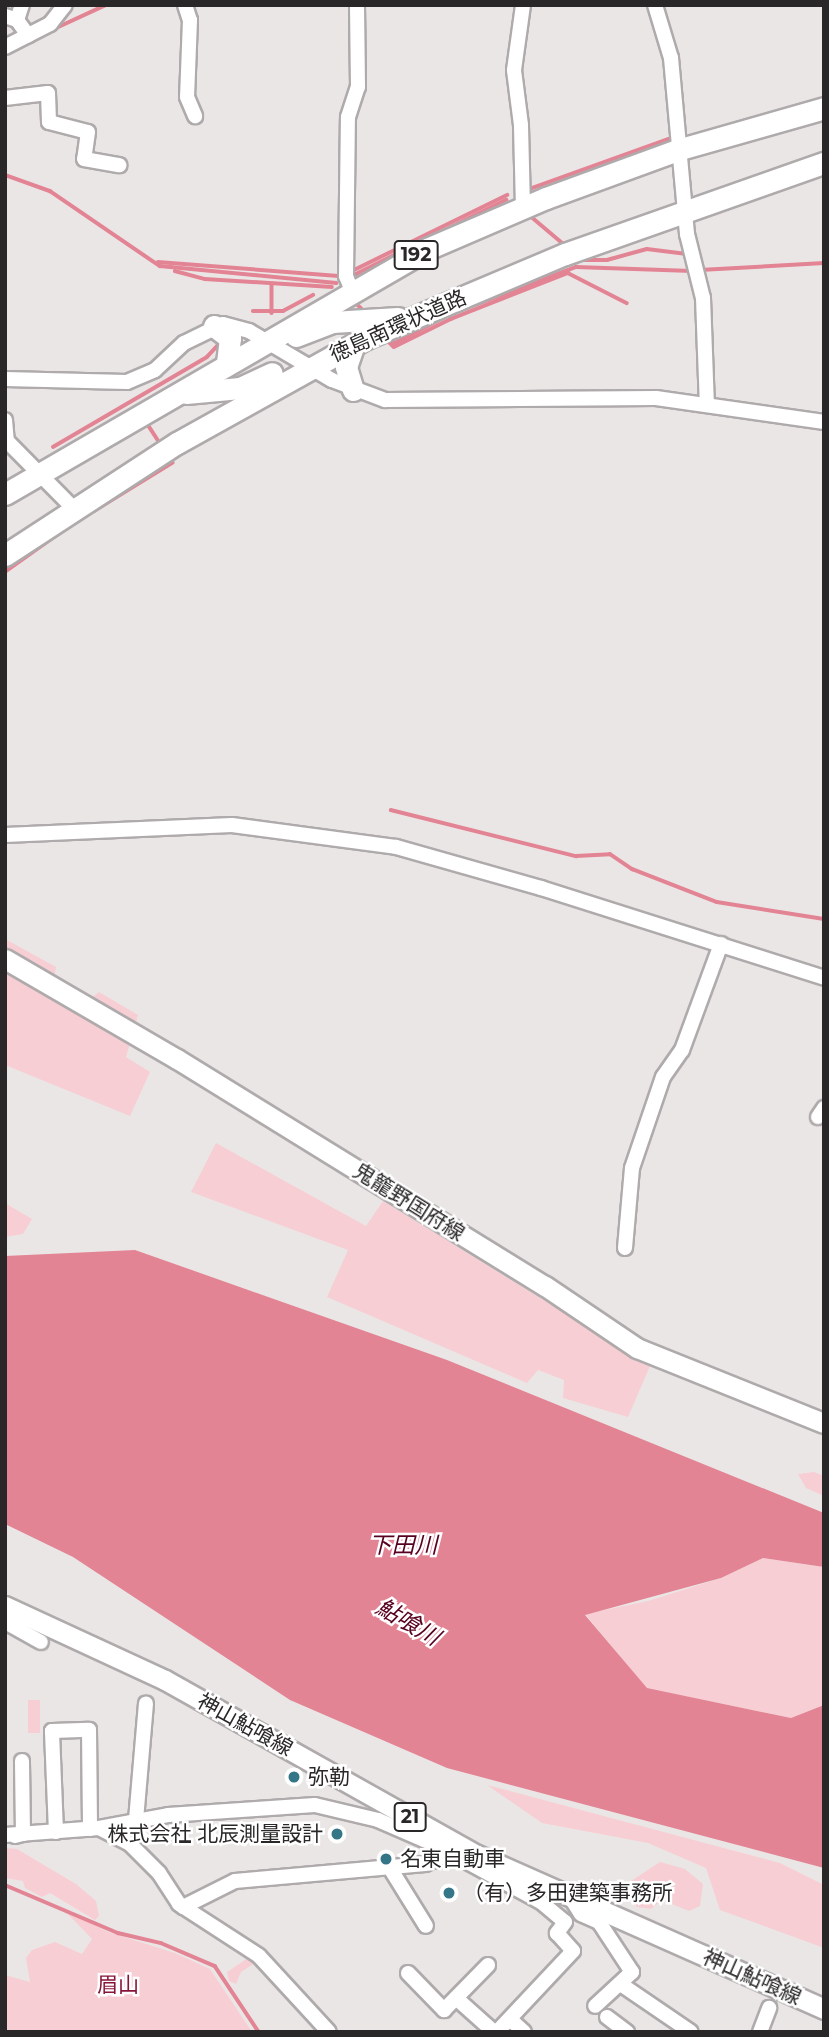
<!DOCTYPE html>
<meta charset="utf-8">
<style>
body{margin:0}
#map{position:relative;width:829px;height:2037px;overflow:hidden;background:#ebe6e6;font-family:Montserrat,"Noto Sans JP",sans-serif}
div>[style]{position:absolute}
[style*='--x']{left:calc(var(--x)*1px);top:calc(var(--y)*1px);width:calc(var(--w)*1px);rotate:calc(var(--a)*1deg)}
.green>*{inset:0;background:#f7ced3;transform-origin:0 0}
.water>*{inset:0;background:#e38494}
.stream>*{height:3.5px;margin:-1.75px;padding:0 1.75px;transform-origin:1.75px;border-radius:1.75px;background:#e38494}
.roads{filter:drop-shadow(2px 0 #afaaab) drop-shadow(-2px 0 #afaaab) drop-shadow(0 2px #afaaab) drop-shadow(0 -2px #afaaab)}
.minor>*{height:14px;margin:-7px;padding:0 7px;transform-origin:7px;border-radius:7px;background:#fff}
.major>*{height:19px;margin:-9.5px;padding:0 9.5px;transform-origin:9.5px;border-radius:9.5px;background:#fff}
.highway>*{height:21px;margin:-10.5px;padding:0 10.5px;transform-origin:10.5px;border-radius:10.5px;background:#fff}
.dots>*{width:19px;height:19px;translate:-50% -50%;box-sizing:border-box;border:4px solid #fff;border-radius:50%}
span{translate:-50% -50%;white-space:nowrap;text-align:center;line-height:1.15;-webkit-text-stroke:5px #fff;paint-order:stroke}
.shield-label span{padding:2px 5px;background:#fff;border:2px solid;border-radius:5px;-webkit-text-stroke-width:0}
.shield-label{font-size:19px;color:#292727;font-weight:700}
.street-label{font-size:21px;color:#292727}
.poi-label{font-size:21px;color:#292727}
.left{translate:0 -50%;text-align:left}
.right{translate:-100% -50%;text-align:right}
.park-label{font-size:21px;color:#861538}
.water-label{font-size:23px;color:#58001f;font-style:italic}
.frame{position:absolute;inset:0;border:7px solid #292727;pointer-events:none}
</style>
<div id="map">
<div class="green">
<div style="clip-path:polygon(5px 939px,56px 967px,51px 998px,73px 1012px,99px 992px,138px 1015px,126px 1057px,150px 1072px,130px 1116px,5px 1065px)"></div>
<div style="clip-path:polygon(216px 1143px,366px 1226px,383px 1201px,650px 1366px,628px 1417px,563px 1398px,564px 1380px,538px 1370px,527px 1383px,327px 1297px,348px 1250px,191px 1192px)"></div>
<div style="clip-path:polygon(5px 1203px,32px 1219px,23px 1234px,5px 1237px)"></div>
<div style="clip-path:polygon(814px 1472px,824px 1476px,824px 1496px,806px 1488px,798px 1474px)"></div>
<div style="clip-path:polygon(763px 1558px,824px 1567px,824px 1705px,791px 1718px,646px 1688px,585px 1614px,648px 1601px,721px 1578px)"></div>
<div style="left:28px;top:1700px;width:12px;height:33px"></div>
<div style="clip-path:polygon(487px 1785px,780px 1863px,824px 1885px,824px 1948px,720px 1910px,706px 1868px,648px 1843px,542px 1823px)"></div>
<div style="clip-path:polygon(5px 1848px,17px 1849px,76px 1884px,96px 1901px,99px 1916px,95px 1920px,50px 1893px,42px 1897px,25px 1888px,23px 1881px,5px 1878px)"></div>
<div style="clip-path:polygon(660px 1862px,685px 1869px,703px 1884px,700px 1906px,689px 1911px,662px 1900px,651px 1909px,637px 1907px,627px 1896px,628px 1883px)"></div>
<div style="clip-path:polygon(63px 1909px,108px 1932px,175px 1953px,210px 1969px,252px 2032px,5px 2032px,5px 1975px,30px 1982px,26px 1958px,32px 1950px,55px 1942px,82px 1954px,92px 1939px)"></div>
<div style="clip-path:polygon(251px 1956px,258px 1961px,241px 1972px,236px 1984px,229px 1981px,227px 1972px)"></div>
</div>
<div class="water">
<div style="clip-path:polygon(135px 1250px,447px 1360px,824px 1513px,824px 1567px,763px 1558px,721px 1578px,585px 1615px,647px 1688px,791px 1718px,824px 1705px,824px 1868px,447px 1768px,290px 1700px,73px 1557px,5px 1524px,5px 1256px)"></div>
</div>
<div class="stream">
<div style="--x:54;--y:29;--w:57;--a:-24.8"></div>
<div style="--x:5;--y:175;--w:48;--a:19.6"></div>
<div style="--x:50;--y:191;--w:133;--a:34.3"></div>
<div style="--x:160;--y:266;--w:177;--a:5.5"></div>
<div style="--x:527;--y:190;--w:151;--a:-19.8"></div>
<div style="--x:527;--y:213;--w:51;--a:40.2"></div>
<div style="--x:583;--y:260;--w:24;--a:0"></div>
<div style="--x:607;--y:260;--w:41;--a:-15.4"></div>
<div style="--x:647;--y:249;--w:38;--a:7"></div>
<div style="--x:158;--y:262;--w:184;--a:4.4"></div>
<div style="--x:700;--y:270;--w:124;--a:-3.2"></div>
<div style="--x:175;--y:271;--w:31;--a:15"></div>
<div style="--x:205;--y:279;--w:127;--a:3.6"></div>
<div style="--x:350;--y:272;--w:175;--a:-26.1"></div>
<div style="--x:352;--y:276;--w:172;--a:-26.3"></div>
<div style="--x:272;--y:284;--w:29;--a:90"></div>
<div style="--x:353;--y:300;--w:17;--a:45"></div>
<div style="--x:253;--y:311;--w:30;--a:0"></div>
<div style="--x:283;--y:311;--w:34;--a:-28"></div>
<div style="--x:391;--y:340;--w:5;--a:37"></div>
<div style="--x:395;--y:343;--w:63;--a:-27.4"></div>
<div style="--x:451;--y:314;--w:134;--a:-20.6"></div>
<div style="--x:576;--y:267;--w:116;--a:2"></div>
<div style="--x:388;--y:341;--w:8;--a:45"></div>
<div style="--x:394;--y:347;--w:64;--a:-26.2"></div>
<div style="--x:451;--y:319;--w:126;--a:-21.5"></div>
<div style="--x:568;--y:273;--w:66;--a:27"></div>
<div style="--x:145;--y:420;--w:30;--a:57"></div>
<div style="--x:53;--y:447;--w:178;--a:-30.3"></div>
<div style="--x:207;--y:357;--w:19;--a:-47"></div>
<div style="--x:94;--y:511;--w:92;--a:-31.6"></div>
<div style="--x:5;--y:572;--w:81;--a:-35.5"></div>
<div style="--x:391;--y:810;--w:191;--a:14"></div>
<div style="--x:576;--y:856;--w:34;--a:-3"></div>
<div style="--x:610;--y:854;--w:27;--a:34"></div>
<div style="--x:632;--y:869;--w:91;--a:21.2"></div>
<div style="--x:717;--y:902;--w:108;--a:9"></div>
<div style="--x:5;--y:1885;--w:123;--a:23"></div>
<div style="--x:118;--y:1933;--w:44;--a:13.1"></div>
<div style="--x:161;--y:1943;--w:59;--a:23.1"></div>
<div style="--x:215;--y:1966;--w:79;--a:56.3"></div>
</div>
<div class="roads">
<div class="minor">
<div style="--x:185;--y:5;--w:16;--a:72"></div>
<div style="--x:190;--y:20;--w:77;--a:92.2"></div>
<div style="--x:187;--y:97;--w:21;--a:67"></div>
<div style="--x:655;--y:5;--w:55;--a:73.2"></div>
<div style="--x:671;--y:58;--w:177;--a:84.8"></div>
<div style="--x:687;--y:234;--w:66;--a:76"></div>
<div style="--x:703;--y:298;--w:107;--a:87.9"></div>
<div style="--x:5;--y:16;--w:13;--a:18"></div>
<div style="--x:17;--y:20;--w:19;--a:54"></div>
<div style="--x:17;--y:20;--w:16;--a:-72"></div>
<div style="--x:5;--y:47;--w:51;--a:-27.1"></div>
<div style="--x:50;--y:24;--w:24;--a:-52"></div>
<div style="--x:5;--y:98;--w:43;--a:-6.6"></div>
<div style="--x:48;--y:93;--w:29;--a:88"></div>
<div style="--x:49;--y:122;--w:40;--a:14.4"></div>
<div style="--x:88;--y:132;--w:27;--a:98"></div>
<div style="--x:84;--y:159;--w:36;--a:10"></div>
<div style="--x:523;--y:208;--w:83;--a:-91.4"></div>
<div style="--x:521;--y:125;--w:55;--a:-97.3"></div>
<div style="--x:514;--y:70;--w:66;--a:-82.1"></div>
<div style="--x:352;--y:291;--w:16;--a:-112"></div>
<div style="--x:346;--y:276;--w:159;--a:-89.3"></div>
<div style="--x:348;--y:117;--w:32;--a:-72"></div>
<div style="--x:358;--y:87;--w:82;--a:-90.7"></div>
<div style="--x:5;--y:379;--w:122;--a:1.4"></div>
<div style="--x:127;--y:382;--w:30;--a:-23"></div>
<div style="--x:155;--y:370;--w:40;--a:-43"></div>
<div style="--x:184;--y:343;--w:43;--a:-26"></div>
<div style="--x:223;--y:324;--w:27;--a:15"></div>
<div style="--x:249;--y:331;--w:96;--a:30.6"></div>
<div style="--x:332;--y:380;--w:57;--a:20.7"></div>
<div style="--x:385;--y:400;--w:271;--a:-0.4"></div>
<div style="--x:656;--y:398;--w:170;--a:8.1"></div>
<div style="--x:5;--y:420;--w:21;--a:85"></div>
<div style="--x:7;--y:441;--w:94;--a:45.4"></div>
<div style="--x:5;--y:835;--w:227;--a:-2.5"></div>
<div style="--x:232;--y:825;--w:165;--a:7.6"></div>
<div style="--x:396;--y:847;--w:151;--a:15.8"></div>
<div style="--x:541;--y:888;--w:297;--a:17.6"></div>
<div style="--x:818;--y:1117;--w:11;--a:-56"></div>
<div style="--x:625;--y:1248;--w:80;--a:-85"></div>
<div style="--x:632;--y:1168;--w:96;--a:-71.2"></div>
<div style="--x:663;--y:1077;--w:33;--a:-55"></div>
<div style="--x:682;--y:1050;--w:113;--a:-69.8"></div>
<div style="--x:5;--y:1622;--w:41;--a:29.1"></div>
<div style="--x:136;--y:1820;--w:117;--a:-85.1"></div>
<div style="--x:99;--y:1828;--w:70;--a:-10.7"></div>
<div style="--x:168;--y:1815;--w:147;--a:-3.9"></div>
<div style="--x:315;--y:1805;--w:65;--a:13.4"></div>
<div style="--x:378;--y:1820;--w:83;--a:23.5"></div>
<div style="--x:56;--y:1832;--w:101;--a:-92.3"></div>
<div style="--x:52;--y:1731;--w:37;--a:-2"></div>
<div style="--x:89;--y:1730;--w:99;--a:89.4"></div>
<div style="--x:5;--y:1835;--w:94;--a:-4.3"></div>
<div style="--x:99;--y:1828;--w:35;--a:27"></div>
<div style="--x:130;--y:1844;--w:41;--a:45"></div>
<div style="--x:159;--y:1873;--w:37;--a:57"></div>
<div style="--x:179;--y:1904;--w:95;--a:33"></div>
<div style="--x:259;--y:1956;--w:103;--a:47.4"></div>
<div style="--x:15;--y:1836;--w:8;--a:-14"></div>
<div style="--x:23;--y:1834;--w:73;--a:-90.8"></div>
<div style="--x:390;--y:1868;--w:68;--a:58.2"></div>
<div style="--x:569;--y:1895;--w:22;--a:58"></div>
<div style="--x:581;--y:1914;--w:20;--a:24"></div>
<div style="--x:599;--y:1922;--w:60;--a:56.6"></div>
<div style="--x:632;--y:1972;--w:50;--a:137.4"></div>
<div style="--x:183;--y:1907;--w:58;--a:-26.6"></div>
<div style="--x:235;--y:1881;--w:191;--a:-5.1"></div>
<div style="--x:425;--y:1864;--w:28;--a:-23"></div>
<div style="--x:451;--y:1853;--w:102;--a:28.6"></div>
<div style="--x:541;--y:1902;--w:31;--a:40"></div>
<div style="--x:565;--y:1922;--w:14;--a:126"></div>
<div style="--x:557;--y:1933;--w:24;--a:48"></div>
<div style="--x:573;--y:1951;--w:111;--a:133.2"></div>
<div style="--x:408;--y:1973;--w:52;--a:45.8"></div>
<div style="--x:444;--y:2010;--w:63;--a:-45.6"></div>
<div style="--x:622;--y:1985;--w:83;--a:34.3"></div>
<div style="--x:456;--y:1998;--w:51;--a:41.8"></div>
<div style="--x:607;--y:2017;--w:25;--a:37"></div>
<div style="--x:510;--y:2019;--w:19;--a:43"></div>
<div style="--x:760;--y:2032;--w:26;--a:-69"></div>
</div>
<div class="major">
<div style="--x:5;--y:959;--w:199;--a:30.2"></div>
<div style="--x:177;--y:1059;--w:432;--a:31.7"></div>
<div style="--x:545;--y:1286;--w:111;--a:34"></div>
<div style="--x:637;--y:1348;--w:201;--a:21.9"></div>
<div style="--x:5;--y:1606;--w:176;--a:24.8"></div>
<div style="--x:165;--y:1680;--w:358;--a:29.3"></div>
<div style="--x:477;--y:1855;--w:380;--a:23.9"></div>
</div>
<div class="highway">
<div style="--x:214;--y:326;--w:20;--a:37"></div>
<div style="--x:230;--y:338;--w:24;--a:97"></div>
<div style="--x:296;--y:336;--w:39;--a:-21"></div>
<div style="--x:332;--y:322;--w:66;--a:-3.5"></div>
<div style="--x:353;--y:390;--w:24;--a:-107"></div>
<div style="--x:346;--y:367;--w:24;--a:-71"></div>
<div style="--x:186;--y:393;--w:54;--a:-5.3"></div>
<div style="--x:240;--y:388;--w:35;--a:-25"></div>
<div style="--x:5;--y:494;--w:488;--a:-30.1"></div>
<div style="--x:427;--y:249;--w:129;--a:-23.2"></div>
<div style="--x:546;--y:198;--w:140;--a:-20.1"></div>
<div style="--x:677;--y:150;--w:153;--a:-15.9"></div>
<div style="--x:5;--y:555;--w:205;--a:-33.1"></div>
<div style="--x:177;--y:443;--w:216;--a:-29.1"></div>
<div style="--x:366;--y:338;--w:216;--a:-22.9"></div>
<div style="--x:565;--y:254;--w:275;--a:-19.4"></div>
</div>
</div>
<div class="dots">
<div style="left:294px;top:1777px;background:#347588"></div>
<div style="left:337px;top:1834px;background:#347588"></div>
<div style="left:386px;top:1859px;background:#347588"></div>
<div style="left:449px;top:1893px;background:#347588"></div>
</div>
<div class="shield-label">
<span style="left:416px;top:255px">192</span>
<span style="left:410px;top:1817px">21</span>
</div>
<div class="street-label">
<span style="left:398px;top:326px;rotate:-24deg">徳島南環状道路</span>
<span style="left:409px;top:1202px;rotate:32deg">鬼籠野国府線</span>
<span style="left:245px;top:1725px;rotate:29deg">神山鮎喰線</span>
<span style="left:752px;top:1977px;rotate:24deg">神山鮎喰線</span>
</div>
<div class="poi-label">
<span class="left" style="left:308px;top:1777px">弥勒</span>
<span class="right" style="left:323px;top:1834px">株式会社 北辰測量設計</span>
<span class="left" style="left:400px;top:1859px">名東自動車</span>
<span class="left" style="left:463px;top:1893px">（有）多田建築事務所</span>
</div>
<div class="park-label">
<span style="left:118px;top:1985px">眉山</span>
</div>
<div class="water-label">
<span style="left:403px;top:1545px">下田川</span>
<span style="left:408px;top:1622px;rotate:30deg">鮎喰川</span>
</div>
<div class="frame"></div>
</div>
